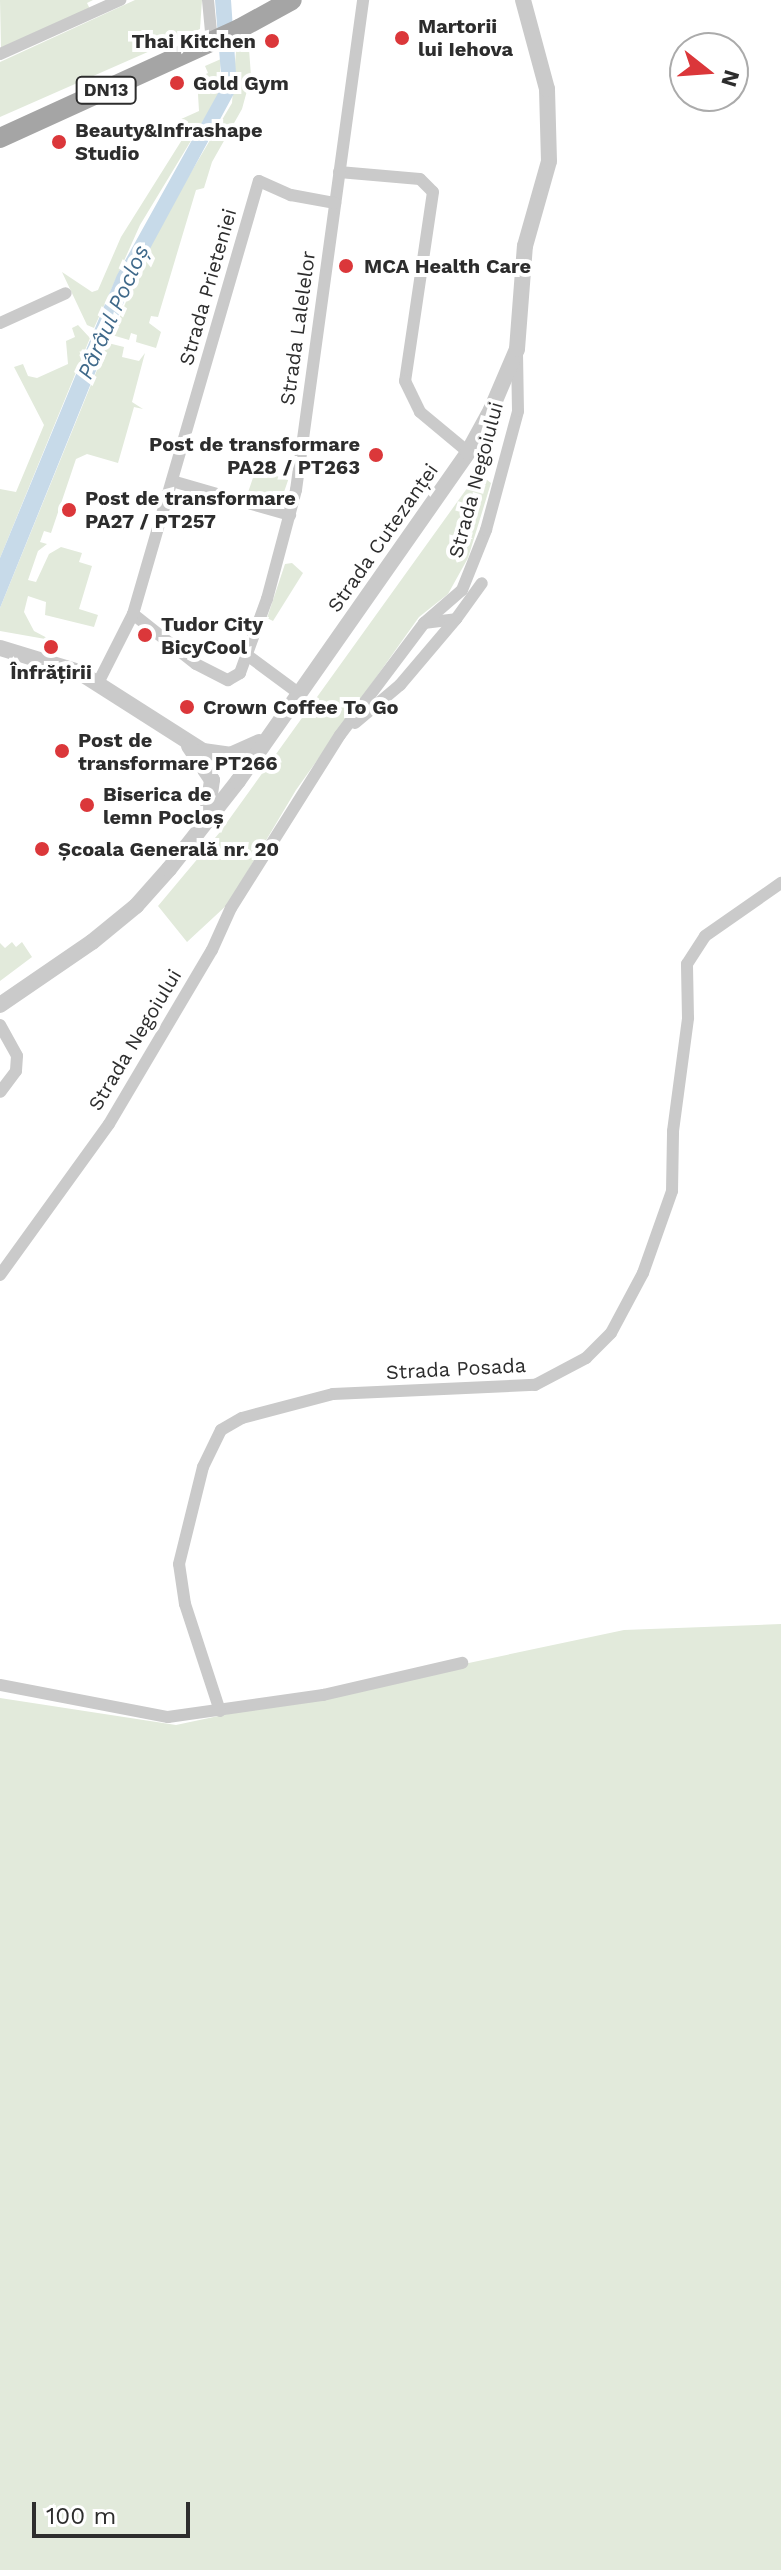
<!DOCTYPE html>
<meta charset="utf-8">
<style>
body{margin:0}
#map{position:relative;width:781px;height:2570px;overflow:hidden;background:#fff;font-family:"Work Sans",sans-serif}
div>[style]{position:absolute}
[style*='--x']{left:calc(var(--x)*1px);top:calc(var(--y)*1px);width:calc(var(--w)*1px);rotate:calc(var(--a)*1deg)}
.green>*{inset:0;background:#e2eadb;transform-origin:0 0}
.water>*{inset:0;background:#c7dae9}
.minor>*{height:12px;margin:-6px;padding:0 6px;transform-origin:6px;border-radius:6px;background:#cacaca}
.tertiary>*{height:16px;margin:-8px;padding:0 8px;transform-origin:8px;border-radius:8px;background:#cacaca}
.primary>*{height:20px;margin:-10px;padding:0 10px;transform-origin:10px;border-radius:10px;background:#a5a5a5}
.dots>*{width:22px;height:22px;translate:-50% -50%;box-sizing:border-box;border:4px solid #fff;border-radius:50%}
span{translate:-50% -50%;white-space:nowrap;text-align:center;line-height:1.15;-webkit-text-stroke:8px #fff;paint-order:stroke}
.shield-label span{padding:2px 6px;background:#fff;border:2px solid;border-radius:6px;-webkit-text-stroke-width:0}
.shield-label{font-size:18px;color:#2d2d2d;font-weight:700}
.poi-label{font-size:20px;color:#2d2d2d;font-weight:700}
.left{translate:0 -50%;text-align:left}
.right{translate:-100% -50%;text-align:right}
.street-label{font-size:20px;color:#2d2d2d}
.water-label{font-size:22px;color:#3f698a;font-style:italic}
.north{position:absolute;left:669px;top:32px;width:80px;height:80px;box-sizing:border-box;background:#fff;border:2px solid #ababab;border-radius:50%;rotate:107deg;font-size:22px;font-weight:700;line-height:32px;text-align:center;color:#2d2d2d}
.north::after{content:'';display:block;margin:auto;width:28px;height:36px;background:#db373a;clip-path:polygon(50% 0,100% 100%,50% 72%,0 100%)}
.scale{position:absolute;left:32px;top:2502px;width:158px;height:36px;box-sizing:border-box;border:4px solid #2d2d2d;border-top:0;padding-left:10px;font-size:24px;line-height:28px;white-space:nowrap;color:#2d2d2d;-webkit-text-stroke:6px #fff;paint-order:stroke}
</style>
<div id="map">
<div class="green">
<div style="clip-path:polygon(0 0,93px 0,87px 3px,91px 11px,1px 48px)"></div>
<div style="clip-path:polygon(135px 0,202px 0,200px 29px,0 117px,0 62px)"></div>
<div style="clip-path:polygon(249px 49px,251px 76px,242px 109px,212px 162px,204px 188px,196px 190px,158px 317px,151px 316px,149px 323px,161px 332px,156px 348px,136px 342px,137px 335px,131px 333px,129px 340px,112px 335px,155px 233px,232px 103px,236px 51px)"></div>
<div style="clip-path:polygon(221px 59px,218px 96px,140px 225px,94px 328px,87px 325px,62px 272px,92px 292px,98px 290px,121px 237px,185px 135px,179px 120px,199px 111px,197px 78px,208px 73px,205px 66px)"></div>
<div style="clip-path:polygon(78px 325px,90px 338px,0 558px,0 489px,16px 492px,44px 425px,14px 367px,23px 364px,28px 376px,37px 378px,68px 364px,66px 341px,75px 337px,72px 328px)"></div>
<div style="clip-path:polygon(108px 343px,124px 347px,122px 357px,139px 361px,145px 353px,132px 402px,143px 409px,134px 407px,118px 463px,87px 454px,76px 459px,51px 533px,44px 531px,40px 542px,47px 544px,38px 551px,28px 580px,36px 582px,49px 554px,61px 547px,82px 553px,79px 562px,92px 566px,79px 609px,98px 615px,94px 627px,45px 615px,46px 602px,28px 596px,24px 612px,34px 631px,51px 640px,0 631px,0 608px)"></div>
<div style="left:256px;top:469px;width:34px;height:29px;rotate:19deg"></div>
<div style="clip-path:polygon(478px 473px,491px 483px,468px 558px,448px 594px,419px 617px,296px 790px,228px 904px,187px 942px,158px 906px,220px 832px)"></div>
<div style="clip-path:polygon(292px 563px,303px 573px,273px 621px,267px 618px,285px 564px)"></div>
<div style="clip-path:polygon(12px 942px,16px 947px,22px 942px,32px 957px,0 981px,0 943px,5px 948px)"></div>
<div style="clip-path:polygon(781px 1624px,781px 2570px,0 2570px,0 1698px,176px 1725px,624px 1630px)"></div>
</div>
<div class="water">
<div style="clip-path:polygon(215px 0,231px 0,237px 88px,132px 282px,0 608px,0 558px,117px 275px,222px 86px)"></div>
</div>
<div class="minor">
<div style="--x:208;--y:0;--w:42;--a:84.6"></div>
<div style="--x:0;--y:54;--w:132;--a:-24.2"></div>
<div style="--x:339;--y:172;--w:81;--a:4.9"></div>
<div style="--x:420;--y:179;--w:18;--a:45"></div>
<div style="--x:433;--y:192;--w:191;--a:98.4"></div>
<div style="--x:405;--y:381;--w:34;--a:64"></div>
<div style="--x:420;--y:412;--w:62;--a:39.8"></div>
<div style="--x:0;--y:323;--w:72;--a:-24.4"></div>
<div style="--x:172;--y:481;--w:123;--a:16.1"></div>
<div style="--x:133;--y:614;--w:80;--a:38.4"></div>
<div style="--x:196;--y:664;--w:36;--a:27"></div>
<div style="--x:228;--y:680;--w:14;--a:-30"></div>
<div style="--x:240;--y:673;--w:79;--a:-70"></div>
<div style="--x:267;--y:599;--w:113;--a:-75.1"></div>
<div style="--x:296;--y:490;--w:495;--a:-82.2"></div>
<div style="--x:424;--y:623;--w:32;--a:-7"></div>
<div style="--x:456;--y:619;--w:44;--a:-54.2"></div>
<div style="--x:247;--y:655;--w:62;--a:36.5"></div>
<div style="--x:98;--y:683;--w:77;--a:-63.1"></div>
<div style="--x:133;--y:614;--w:451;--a:-73.8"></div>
<div style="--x:259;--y:181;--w:35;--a:24"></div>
<div style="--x:291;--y:195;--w:45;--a:10.3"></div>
<div style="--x:355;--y:723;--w:59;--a:-40.2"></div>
<div style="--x:400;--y:685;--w:87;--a:-49.7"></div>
<div style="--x:0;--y:1025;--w:35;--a:61"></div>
<div style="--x:17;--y:1056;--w:15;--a:94"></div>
<div style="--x:16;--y:1071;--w:26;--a:127"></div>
<div style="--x:0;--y:1275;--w:186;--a:-54.2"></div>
<div style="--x:109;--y:1124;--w:202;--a:-59.4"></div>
<div style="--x:212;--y:950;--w:46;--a:-65.7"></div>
<div style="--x:231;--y:908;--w:204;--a:-57.8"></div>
<div style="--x:340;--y:735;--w:140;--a:-53.1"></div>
<div style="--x:424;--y:623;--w:50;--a:-41"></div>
<div style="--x:462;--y:590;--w:65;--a:-68.2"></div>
<div style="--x:486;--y:530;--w:123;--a:-74.9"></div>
<div style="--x:518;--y:411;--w:59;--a:-91"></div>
<div style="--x:0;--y:1685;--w:171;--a:10.8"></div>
<div style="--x:168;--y:1717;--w:157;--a:-8.1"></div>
<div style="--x:323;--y:1695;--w:143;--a:-13"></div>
<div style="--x:220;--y:1711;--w:113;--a:-108.1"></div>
<div style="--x:185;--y:1604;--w:40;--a:-98.5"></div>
<div style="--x:179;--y:1564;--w:100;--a:-76.1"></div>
<div style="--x:203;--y:1467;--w:41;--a:-64.1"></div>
<div style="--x:221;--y:1430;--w:24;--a:-30"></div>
<div style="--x:242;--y:1418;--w:94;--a:-14.8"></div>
<div style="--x:333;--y:1394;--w:202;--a:-2.6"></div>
<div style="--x:535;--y:1385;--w:58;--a:-27.9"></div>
<div style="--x:586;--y:1358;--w:35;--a:-45"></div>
<div style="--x:611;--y:1333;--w:68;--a:-61.9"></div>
<div style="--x:643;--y:1273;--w:87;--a:-70.5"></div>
<div style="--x:672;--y:1191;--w:60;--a:-89"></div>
<div style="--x:673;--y:1131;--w:114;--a:-82.4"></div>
<div style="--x:688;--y:1018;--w:54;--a:-91.1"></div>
<div style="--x:687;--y:964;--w:33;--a:-57"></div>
<div style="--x:705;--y:936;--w:93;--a:-34.9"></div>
</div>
<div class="tertiary">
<div style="--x:0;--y:648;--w:83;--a:16.9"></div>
<div style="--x:79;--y:672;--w:147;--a:32.5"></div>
<div style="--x:203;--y:751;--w:27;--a:8"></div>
<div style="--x:230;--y:755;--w:32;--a:-24"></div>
<div style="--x:189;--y:746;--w:41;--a:55.9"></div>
<div style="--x:212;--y:780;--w:35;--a:98"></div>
<div style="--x:0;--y:1005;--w:112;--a:-34.4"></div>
<div style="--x:92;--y:942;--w:57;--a:-39.3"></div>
<div style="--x:136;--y:906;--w:50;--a:-48.3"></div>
<div style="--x:169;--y:869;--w:112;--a:-51.9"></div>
<div style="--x:238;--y:781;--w:401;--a:-55"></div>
<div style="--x:468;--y:452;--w:48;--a:-61.3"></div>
<div style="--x:491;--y:410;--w:66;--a:-66.9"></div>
<div style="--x:517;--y:349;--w:103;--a:-85.6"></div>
<div style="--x:525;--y:246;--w:88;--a:-74.2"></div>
<div style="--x:549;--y:161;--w:72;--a:-91.6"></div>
<div style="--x:547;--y:89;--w:92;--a:-105.1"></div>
</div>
<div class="primary">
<div style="--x:0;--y:138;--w:263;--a:-24.5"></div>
<div style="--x:239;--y:29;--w:60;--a:-28.7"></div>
</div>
<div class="dots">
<div style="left:402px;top:38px;background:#db373a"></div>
<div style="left:272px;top:41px;background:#db373a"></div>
<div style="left:177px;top:83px;background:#db373a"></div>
<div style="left:59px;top:142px;background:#db373a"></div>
<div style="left:346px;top:266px;background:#db373a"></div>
<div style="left:376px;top:455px;background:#db373a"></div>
<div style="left:69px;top:510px;background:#db373a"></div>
<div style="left:145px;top:635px;background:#db373a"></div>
<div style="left:51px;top:647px;background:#db373a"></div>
<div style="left:187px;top:707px;background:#db373a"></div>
<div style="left:62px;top:751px;background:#db373a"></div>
<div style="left:87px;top:805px;background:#db373a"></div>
<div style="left:42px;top:849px;background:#db373a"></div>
</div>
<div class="shield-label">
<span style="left:106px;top:90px">DN13</span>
</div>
<div class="poi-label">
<span class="left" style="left:418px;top:38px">Martorii<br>lui Iehova</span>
<span class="right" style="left:256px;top:41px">Thai Kitchen</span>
<span class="left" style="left:193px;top:83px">Gold Gym</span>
<span class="left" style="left:75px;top:142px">Beauty&amp;Infrashape<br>Studio</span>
<span class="left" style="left:364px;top:266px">MCA Health Care</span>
<span class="right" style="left:360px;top:456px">Post de transformare<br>PA28 / PT263</span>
<span class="left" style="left:85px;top:510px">Post de transformare<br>PA27 / PT257</span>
<span class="left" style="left:161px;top:636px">Tudor City<br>BicyCool</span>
<span style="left:51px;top:672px">Înfrățirii</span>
<span class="left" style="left:203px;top:707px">Crown Coffee To Go</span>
<span class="left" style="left:78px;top:752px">Post de<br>transformare PT266</span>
<span class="left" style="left:103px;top:806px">Biserica de<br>lemn Pocloș</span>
<span class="left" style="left:58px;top:849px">Școala Generală nr. 20</span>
</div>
<div class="street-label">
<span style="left:208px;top:287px;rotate:-74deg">Strada Prieteniei</span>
<span style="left:298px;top:328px;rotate:-82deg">Strada Lalelelor</span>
<span style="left:476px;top:480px;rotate:-75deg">Strada Negoiului</span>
<span style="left:383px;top:538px;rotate:-55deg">Strada Cutezanței</span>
<span style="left:135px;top:1040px;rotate:-59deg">Strada Negoiului</span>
<span style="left:456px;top:1369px;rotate:-3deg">Strada Posada</span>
</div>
<div class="water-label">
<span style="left:113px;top:312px;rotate:-66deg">Pârâul Pocloș</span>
</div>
<div class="north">N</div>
<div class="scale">100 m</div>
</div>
